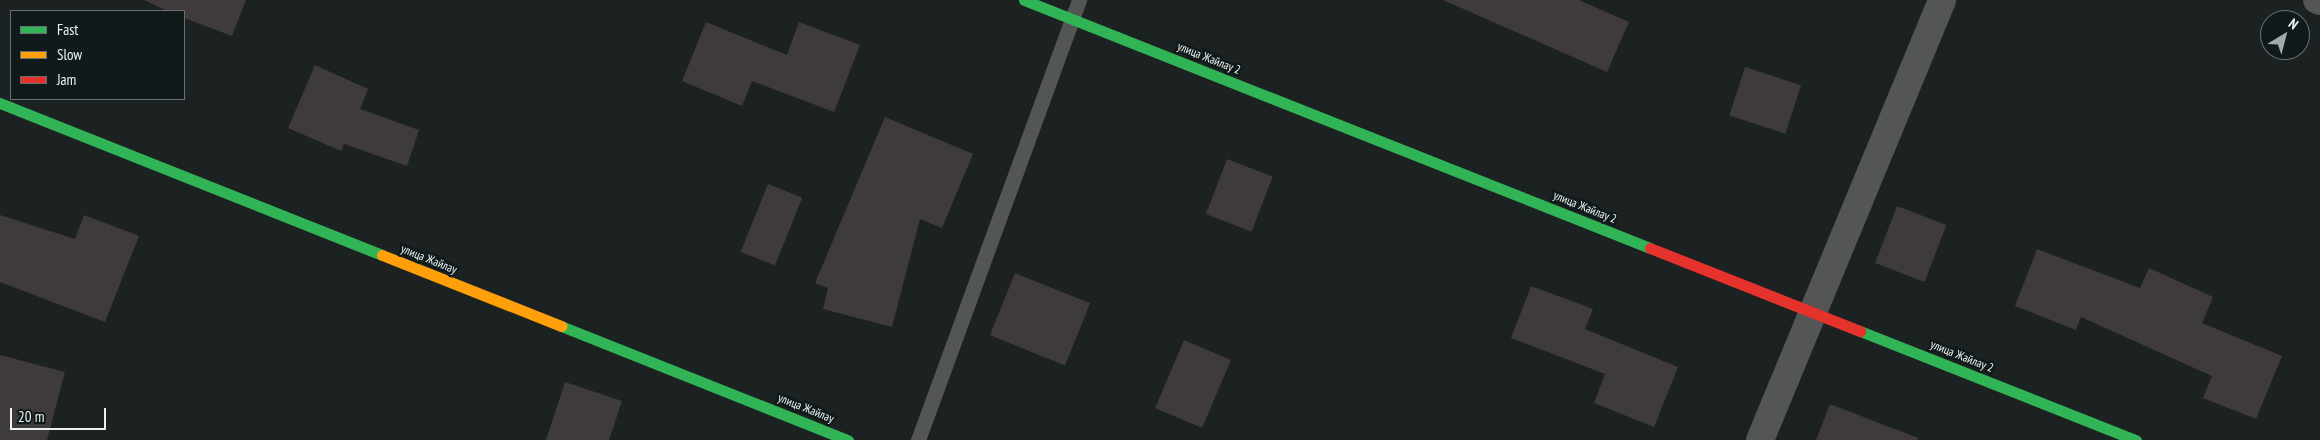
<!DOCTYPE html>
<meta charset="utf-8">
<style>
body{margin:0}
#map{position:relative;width:2320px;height:440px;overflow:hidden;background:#1c2121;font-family:"PT Sans Narrow",sans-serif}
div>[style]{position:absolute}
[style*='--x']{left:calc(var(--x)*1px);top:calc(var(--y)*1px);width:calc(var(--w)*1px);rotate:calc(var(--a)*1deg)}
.building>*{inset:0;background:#3f3b3a;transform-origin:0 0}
.lane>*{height:15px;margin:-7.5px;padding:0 7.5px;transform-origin:7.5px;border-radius:7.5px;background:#545555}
.street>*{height:28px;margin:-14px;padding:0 14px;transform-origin:14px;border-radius:14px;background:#545555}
.fast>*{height:11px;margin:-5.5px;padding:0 5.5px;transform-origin:5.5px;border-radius:5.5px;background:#30b455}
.slow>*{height:11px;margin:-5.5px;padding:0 5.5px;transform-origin:5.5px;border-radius:5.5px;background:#ff9f0a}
.jam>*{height:11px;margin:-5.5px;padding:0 5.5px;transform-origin:5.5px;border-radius:5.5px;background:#e5322d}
span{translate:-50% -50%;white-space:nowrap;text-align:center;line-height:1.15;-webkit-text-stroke:5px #111a1a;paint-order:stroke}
.street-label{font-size:12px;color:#ebf2f2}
.legend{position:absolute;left:10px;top:10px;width:175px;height:90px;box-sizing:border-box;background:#111a1a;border:1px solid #687070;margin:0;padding:6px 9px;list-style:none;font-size:15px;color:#ebf2f2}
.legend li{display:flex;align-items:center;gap:10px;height:25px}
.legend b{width:25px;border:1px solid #687070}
.north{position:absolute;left:2260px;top:10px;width:50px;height:50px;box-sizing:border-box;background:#111a1a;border:1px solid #687070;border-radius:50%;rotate:37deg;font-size:14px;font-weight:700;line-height:20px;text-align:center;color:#ebf2f2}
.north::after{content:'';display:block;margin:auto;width:18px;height:22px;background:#a3a9a9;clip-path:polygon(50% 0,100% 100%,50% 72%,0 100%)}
.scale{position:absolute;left:10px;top:408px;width:96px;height:22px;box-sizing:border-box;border:2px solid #ebf2f2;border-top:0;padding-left:6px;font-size:15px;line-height:18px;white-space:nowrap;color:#ebf2f2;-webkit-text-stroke:4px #111a1a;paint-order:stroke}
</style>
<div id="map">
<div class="building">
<div style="clip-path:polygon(144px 0,246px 0,232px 36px,184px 18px,184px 11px,167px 11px)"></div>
<div style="clip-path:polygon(1443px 0,1579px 0,1629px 22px,1607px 72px)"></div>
<div style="clip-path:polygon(706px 22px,787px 55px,799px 22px,860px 45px,834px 112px,752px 81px,742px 106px,682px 81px)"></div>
<div style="clip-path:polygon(315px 65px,368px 89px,360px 109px,419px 130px,407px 166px,344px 144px,341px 151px,288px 128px)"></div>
<div style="left:1745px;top:67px;width:59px;height:51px;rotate:18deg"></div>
<div style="clip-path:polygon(885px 117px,973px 154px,942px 228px,920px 219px,892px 327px,823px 309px,828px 288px,815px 283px)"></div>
<div style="left:1227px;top:159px;width:49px;height:59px;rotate:21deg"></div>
<div style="left:768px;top:184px;width:37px;height:73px;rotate:22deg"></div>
<div style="left:1897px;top:206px;width:53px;height:61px;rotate:21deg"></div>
<div style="clip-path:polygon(0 215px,75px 239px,84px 215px,139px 236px,105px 322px,0 282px)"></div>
<div style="clip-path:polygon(2037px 249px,2140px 288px,2149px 268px,2213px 297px,2202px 323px,2282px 356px,2256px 419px,2203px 398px,2212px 376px,2081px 317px,2076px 330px,2015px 306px)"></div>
<div style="left:1015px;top:273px;width:81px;height:67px;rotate:22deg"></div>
<div style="clip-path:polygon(1531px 286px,1593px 309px,1585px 329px,1678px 367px,1654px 427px,1594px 403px,1605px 374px,1511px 338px)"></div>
<div style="left:1184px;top:340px;width:51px;height:74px;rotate:23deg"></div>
<div style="clip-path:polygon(0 355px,65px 372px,47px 440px,0 440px)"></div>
<div style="clip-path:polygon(565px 382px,622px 401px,609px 440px,546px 440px)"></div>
<div style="clip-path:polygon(1830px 404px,1918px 438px,1917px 440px,1816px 440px)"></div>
</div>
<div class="lane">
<div style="--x:918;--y:440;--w:469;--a:-69.9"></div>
</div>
<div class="street">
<div style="--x:2317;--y:0;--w:3;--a:18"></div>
<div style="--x:1760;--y:440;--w:476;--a:-67.5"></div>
</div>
<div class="fast">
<div style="--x:1024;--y:0;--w:673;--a:21.61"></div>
<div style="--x:0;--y:103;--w:411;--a:21.7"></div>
<div style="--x:561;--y:326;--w:309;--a:21.7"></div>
<div style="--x:1860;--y:331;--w:297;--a:21.6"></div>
</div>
<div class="slow">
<div style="--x:382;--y:255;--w:193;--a:21.6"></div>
</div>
<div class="jam">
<div style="--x:1650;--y:248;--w:226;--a:21.6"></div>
</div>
<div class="street-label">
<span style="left:1209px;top:58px;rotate:22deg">улица Жайлау 2</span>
<span style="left:1585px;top:207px;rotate:22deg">улица Жайлау 2</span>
<span style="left:429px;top:259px;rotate:22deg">улица Жайлау</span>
<span style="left:1962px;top:356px;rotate:22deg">улица Жайлау 2</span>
<span style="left:806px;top:408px;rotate:22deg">улица Жайлау</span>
</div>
<ul class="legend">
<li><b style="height:6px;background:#30b455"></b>Fast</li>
<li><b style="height:6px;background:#ff9f0a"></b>Slow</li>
<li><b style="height:6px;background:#e5322d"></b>Jam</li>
</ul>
<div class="north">N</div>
<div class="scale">20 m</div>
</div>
